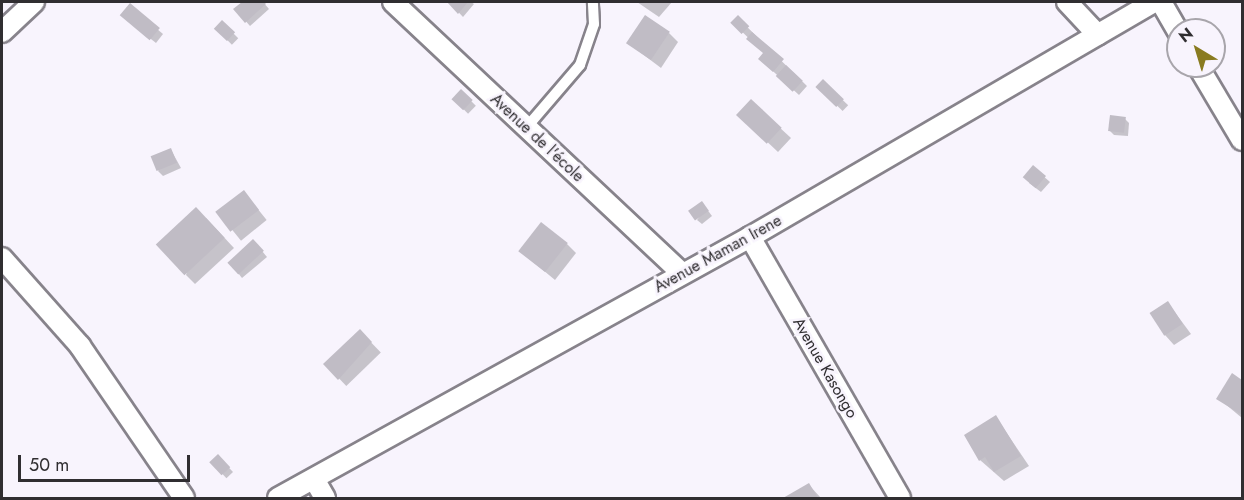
<!DOCTYPE html>
<meta charset="utf-8">
<style>
body{margin:0}
#map{position:relative;width:1244px;height:500px;overflow:hidden;background:#f8f4fd;font-family:Jost,sans-serif}
div>[style]{position:absolute}
[style*='--x']{left:calc(var(--x)*1px);top:calc(var(--y)*1px);width:calc(var(--w)*1px);rotate:calc(var(--a)*1deg)}
.shadow>*{inset:0;background:#0003;transform-origin:0 0}
.building>*{inset:0;background:#c0bcc5;transform-origin:0 0}
.roads{filter:drop-shadow(2px 0 #87838b) drop-shadow(-2px 0 #87838b) drop-shadow(0 2px #87838b) drop-shadow(0 -2px #87838b)}
.lane>*{height:10px;margin:-5px;padding:0 5px;transform-origin:5px;border-radius:5px;background:#fff}
.street>*{height:20px;margin:-10px;padding:0 10px;transform-origin:10px;border-radius:10px;background:#fff}
span{translate:-50% -50%;white-space:nowrap;text-align:center;line-height:1.15;-webkit-text-stroke:5px #f8f4fd;paint-order:stroke}
.street-label{font-size:16px;color:#302e31}
.frame{position:absolute;inset:0;border:3px solid #302e31;pointer-events:none}
.north{position:absolute;left:1166px;top:18px;width:60px;height:60px;box-sizing:border-box;background:#f8f4fd;border:2px solid #a8a5ab;border-radius:50%;rotate:322deg;font-size:16px;font-weight:700;line-height:24px;text-align:center;color:#302e31}
.north::after{content:'';display:block;margin:auto;width:21px;height:27px;background:#897b20;clip-path:polygon(50% 0,100% 100%,50% 72%,0 100%)}
.scale{position:absolute;left:18px;top:455px;width:172px;height:27px;box-sizing:border-box;border:3px solid #302e31;border-top:0;padding-left:8px;font-size:18px;line-height:21px;white-space:nowrap;color:#302e31;-webkit-text-stroke:4px #f8f4fd;paint-order:stroke}
</style>
<div id="map">
<div class="shadow">
<div style="clip-path:polygon(244px 2px,263px 2px,269px 9px,250px 26px,235px 9px)"></div>
<div style="clip-path:polygon(449px 2px,471px 2px,474px 4px,463px 17px)"></div>
<div style="clip-path:polygon(637px 2px,672px 2px,659px 17px)"></div>
<div style="clip-path:polygon(130px 6px,163px 34px,156px 43px,127px 20px)"></div>
<div style="clip-path:polygon(738px 18px,807px 86px,799px 95px,764px 63px,764px 53px,733px 23px)"></div>
<div style="left:222px;top:22px;width:23px;height:9px;rotate:45deg"></div>
<div style="clip-path:polygon(669px 33px,678px 42px,661px 68px,628px 43px)"></div>
<div style="left:823px;top:81px;width:35px;height:8px;rotate:44deg"></div>
<div style="left:461px;top:91px;width:21px;height:11px;rotate:45deg"></div>
<div style="clip-path:polygon(751px 101px,791px 138px,778px 152px,748px 124px)"></div>
<div style="clip-path:polygon(1125px 119px,1129px 123px,1128px 136px,1114px 135px,1109px 130px)"></div>
<div style="clip-path:polygon(171px 150px,181px 168px,163px 176px,158px 171px)"></div>
<div style="clip-path:polygon(1033px 167px,1050px 182px,1041px 192px,1029px 183px)"></div>
<div style="left:244px;top:192px;width:36px;height:33px;rotate:51deg"></div>
<div style="clip-path:polygon(706px 208px,712px 216px,702px 224px,697px 220px)"></div>
<div style="clip-path:polygon(206px 218px,234px 248px,195px 284px,186px 275px)"></div>
<div style="clip-path:polygon(567px 244px,576px 253px,555px 280px,520px 251px)"></div>
<div style="clip-path:polygon(257px 245px,267px 257px,242px 278px,238px 273px)"></div>
<div style="clip-path:polygon(1168px 303px,1191px 334px,1174px 345px,1165px 335px)"></div>
<div style="left:360px;top:331px;width:30px;height:48px;rotate:46deg"></div>
<div style="clip-path:polygon(1233px 375px,1242px 381px,1242px 418px,1218px 398px)"></div>
<div style="clip-path:polygon(996px 417px,1029px 466px,1004px 481px,980px 460px)"></div>
<div style="left:218px;top:456px;width:22px;height:9px;rotate:47deg"></div>
<div style="clip-path:polygon(809px 485px,821px 498px,786px 498px)"></div>
</div>
<div class="building">
<div style="clip-path:polygon(242px 2px,264px 2px,266px 4px,245px 23px,233px 9px)"></div>
<div style="clip-path:polygon(447px 2px,468px 2px,458px 14px)"></div>
<div style="left:130px;top:3px;width:39px;height:16px;rotate:40deg"></div>
<div style="left:645px;top:15px;width:30px;height:34px;rotate:34deg"></div>
<div style="left:738px;top:15px;width:16px;height:11px;rotate:45deg"></div>
<div style="left:222px;top:20px;width:18px;height:12px;rotate:43deg"></div>
<div style="clip-path:polygon(752px 32px,784px 59px,773px 72px,758px 59px,763px 53px,746px 39px)"></div>
<div style="left:786px;top:65px;width:23px;height:15px;rotate:43deg"></div>
<div style="left:823px;top:79px;width:29px;height:11px;rotate:44deg"></div>
<div style="left:461px;top:89px;width:16px;height:14px;rotate:43deg"></div>
<div style="left:751px;top:99px;width:42px;height:22px;rotate:43deg"></div>
<div style="left:1110px;top:115px;width:16px;height:16px;rotate:7deg"></div>
<div style="left:171px;top:148px;width:16px;height:22px;rotate:68deg"></div>
<div style="left:1033px;top:165px;width:17px;height:16px;rotate:40deg"></div>
<div style="left:244px;top:190px;width:25px;height:36px;rotate:53deg"></div>
<div style="left:702px;top:201px;width:12px;height:17px;rotate:55deg"></div>
<div style="left:196px;top:207px;width:42px;height:55px;rotate:47deg"></div>
<div style="left:541px;top:222px;width:34px;height:37px;rotate:38deg"></div>
<div style="left:253px;top:239px;width:16px;height:35px;rotate:47deg"></div>
<div style="left:1168px;top:301px;width:27px;height:22px;rotate:57deg"></div>
<div style="clip-path:polygon(360px 329px,372px 342px,338px 380px,323px 364px)"></div>
<div style="clip-path:polygon(1232px 373px,1242px 380px,1242px 415px,1216px 399px)"></div>
<div style="clip-path:polygon(996px 415px,1021px 456px,994px 472px,985px 457px,979px 461px,964px 435px)"></div>
<div style="left:218px;top:454px;width:18px;height:12px;rotate:47deg"></div>
<div style="clip-path:polygon(809px 483px,818px 498px,783px 498px)"></div>
</div>
<div class="roads">
<div class="lane">
<div style="--x:526;--y:128;--w:83;--a:-49.4"></div>
<div style="--x:580;--y:65;--w:43;--a:-71.1"></div>
<div style="--x:594;--y:24;--w:22;--a:-93"></div>
</div>
<div class="street">
<div style="--x:393;--y:2;--w:396;--a:43.2"></div>
<div style="--x:1067;--y:2;--w:45;--a:46.8"></div>
<div style="--x:1161;--y:2;--w:34;--a:60"></div>
<div style="--x:2;--y:32;--w:44;--a:-43.2"></div>
<div style="--x:1198;--y:66;--w:86;--a:59.3"></div>
<div style="--x:750;--y:237;--w:301;--a:60.1"></div>
<div style="--x:2;--y:258;--w:118;--a:48.4"></div>
<div style="--x:80;--y:346;--w:184;--a:55.6"></div>
<div style="--x:314;--y:479;--w:22;--a:60"></div>
<div style="--x:278;--y:498;--w:539;--a:-28.94"></div>
<div style="--x:750;--y:237;--w:467;--a:-30.2"></div>
</div>
</div>
<div class="street-label">
<span style="left:537px;top:138px;rotate:43deg">Avenue de l'école</span>
<span style="left:718px;top:254px;rotate:-29deg">Avenue Maman Irene</span>
<span style="left:825px;top:368px;rotate:60deg">Avenue Kasongo</span>
</div>
<div class="frame"></div>
<div class="north">N</div>
<div class="scale">50 m</div>
</div>
